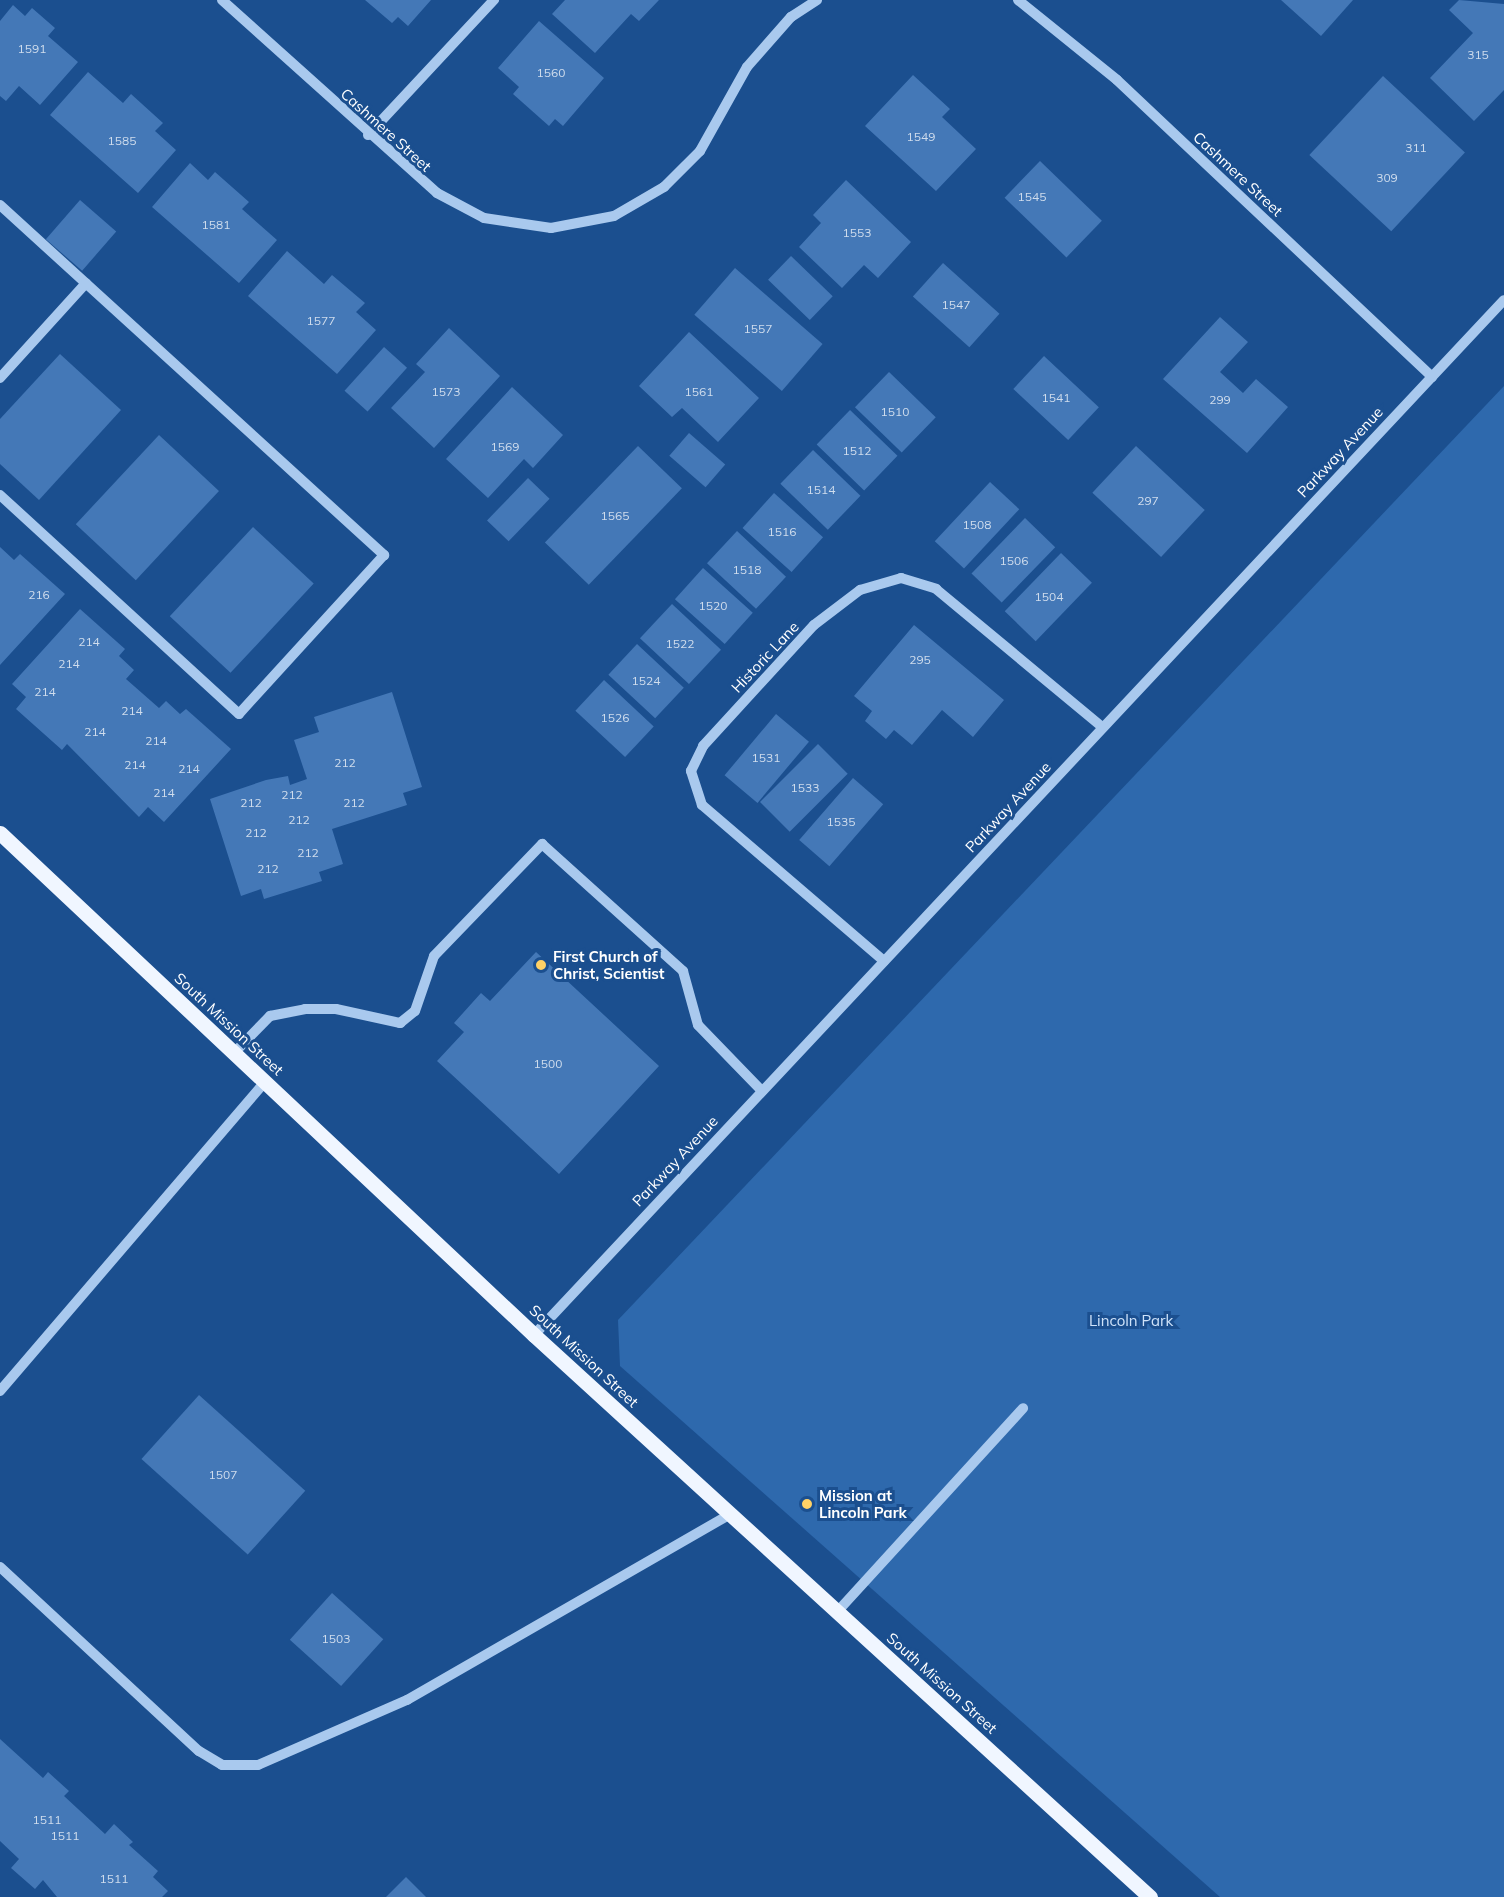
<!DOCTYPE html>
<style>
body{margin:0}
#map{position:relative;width:1504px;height:1897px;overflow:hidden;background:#1b4f8f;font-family:Mulish,sans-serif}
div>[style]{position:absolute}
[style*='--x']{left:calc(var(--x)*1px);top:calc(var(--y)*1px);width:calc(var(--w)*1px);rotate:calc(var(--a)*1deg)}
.green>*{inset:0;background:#2e69ad}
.building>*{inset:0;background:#4478b7;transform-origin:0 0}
.minor>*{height:10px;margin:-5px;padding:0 5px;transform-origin:5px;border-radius:5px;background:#a9c9ee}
.major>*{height:15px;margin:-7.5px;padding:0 7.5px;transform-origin:7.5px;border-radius:7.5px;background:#f0f6ff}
.dots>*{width:16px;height:16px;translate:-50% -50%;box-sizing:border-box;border:3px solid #1b4f8f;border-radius:50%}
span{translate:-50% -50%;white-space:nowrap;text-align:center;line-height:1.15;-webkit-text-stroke:6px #1b4f8f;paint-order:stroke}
.number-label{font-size:12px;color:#d0dded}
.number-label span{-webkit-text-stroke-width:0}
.street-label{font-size:15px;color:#fff}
.poi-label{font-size:15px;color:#fff;font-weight:700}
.left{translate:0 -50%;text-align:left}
.park-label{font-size:15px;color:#cfe3fa}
</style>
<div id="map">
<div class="green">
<div style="clip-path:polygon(1504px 386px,1504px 1897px,1220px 1897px,620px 1366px,618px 1320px)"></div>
</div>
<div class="building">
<div style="clip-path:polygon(365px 0,431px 0,408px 26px,398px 17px,392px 23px)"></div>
<div style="clip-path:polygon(565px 0,659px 0,639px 21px,631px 14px,595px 53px,552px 14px)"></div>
<div style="clip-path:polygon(1281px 0,1353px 0,1321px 36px)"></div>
<div style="clip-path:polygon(1459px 0,1504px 4px,1504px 90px,1474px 121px,1430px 78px,1473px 33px,1449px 10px)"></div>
<div style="clip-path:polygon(13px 5px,25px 16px,32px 8px,55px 28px,48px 36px,78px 62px,40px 105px,19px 86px,6px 101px,0 96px,0 21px)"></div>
<div style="clip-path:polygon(539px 21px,604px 78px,563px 126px,555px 119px,549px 126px,513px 94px,519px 87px,498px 68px)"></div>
<div style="clip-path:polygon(88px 72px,123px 103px,131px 94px,163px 123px,155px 131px,176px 150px,138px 193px,50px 115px)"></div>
<div style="clip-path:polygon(913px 75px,950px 109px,942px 117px,976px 149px,936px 191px,865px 126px)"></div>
<div style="left:1383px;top:76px;width:112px;height:108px;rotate:43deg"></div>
<div style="left:1040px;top:161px;width:86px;height:51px;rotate:44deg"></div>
<div style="clip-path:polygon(190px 163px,208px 180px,215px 172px,249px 202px,242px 209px,277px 240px,239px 283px,152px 207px)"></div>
<div style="clip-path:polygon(846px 180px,911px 242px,878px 278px,864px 265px,842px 288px,799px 247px,821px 223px,813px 215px)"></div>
<div style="left:80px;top:200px;width:48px;height:52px;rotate:41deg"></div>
<div style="clip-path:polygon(287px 251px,324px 284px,332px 275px,365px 303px,356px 312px,376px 330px,337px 374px,248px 296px)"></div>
<div style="left:791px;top:256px;width:58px;height:33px;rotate:44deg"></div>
<div style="left:943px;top:263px;width:76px;height:45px;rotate:42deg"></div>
<div style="left:735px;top:268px;width:116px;height:62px;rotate:41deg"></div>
<div style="clip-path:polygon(1220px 317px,1248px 342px,1220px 372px,1243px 393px,1256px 379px,1288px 407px,1247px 453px,1163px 379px)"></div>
<div style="clip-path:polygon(449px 328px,500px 376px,434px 448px,391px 408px,425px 372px,416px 364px)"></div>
<div style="clip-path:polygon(689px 332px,759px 398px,718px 442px,682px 408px,672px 417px,639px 386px)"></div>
<div style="left:384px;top:347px;width:31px;height:59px;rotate:42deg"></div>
<div style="clip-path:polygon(60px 354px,121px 410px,39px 500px,0 464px,0 419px)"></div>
<div style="left:1044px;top:356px;width:75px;height:45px;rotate:43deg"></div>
<div style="left:889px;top:372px;width:65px;height:49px;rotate:44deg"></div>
<div style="clip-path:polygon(512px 387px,563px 435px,533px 468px,524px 459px,488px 498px,446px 459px)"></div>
<div style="left:850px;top:410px;width:66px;height:48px;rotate:44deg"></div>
<div style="left:689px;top:433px;width:48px;height:30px;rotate:41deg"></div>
<div style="left:159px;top:435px;width:82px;height:122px;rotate:43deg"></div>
<div style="left:638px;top:446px;width:61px;height:134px;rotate:44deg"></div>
<div style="left:1136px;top:446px;width:94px;height:64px;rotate:43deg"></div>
<div style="left:813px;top:450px;width:66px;height:47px;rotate:44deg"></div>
<div style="left:528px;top:478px;width:30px;height:59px;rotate:44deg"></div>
<div style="left:990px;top:482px;width:40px;height:81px;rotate:43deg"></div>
<div style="left:774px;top:493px;width:66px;height:47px;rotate:42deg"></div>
<div style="left:1025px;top:518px;width:42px;height:77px;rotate:44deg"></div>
<div style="left:253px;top:527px;width:83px;height:122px;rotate:43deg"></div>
<div style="left:737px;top:531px;width:67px;height:44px;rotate:43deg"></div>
<div style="clip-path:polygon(0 547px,14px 560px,20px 554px,65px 594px,0 665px)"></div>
<div style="left:1061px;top:553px;width:43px;height:81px;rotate:44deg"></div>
<div style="left:703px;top:568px;width:67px;height:42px;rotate:42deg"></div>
<div style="left:672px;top:604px;width:67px;height:47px;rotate:43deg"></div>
<div style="clip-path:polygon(80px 609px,125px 649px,119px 656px,134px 670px,126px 679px,159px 708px,166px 701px,180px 714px,186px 709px,231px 749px,164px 822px,148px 807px,139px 817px,67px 744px,62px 750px,16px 709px,26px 697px,12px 684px)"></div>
<div style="clip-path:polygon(914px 625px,1004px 700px,973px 737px,942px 710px,912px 745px,894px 730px,886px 739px,865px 721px,872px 711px,854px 696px)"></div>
<div style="left:637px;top:644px;width:64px;height:42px;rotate:43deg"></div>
<div style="left:604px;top:680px;width:68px;height:42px;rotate:43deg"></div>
<div style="clip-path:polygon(392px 692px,422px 787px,403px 793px,407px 805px,332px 829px,343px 864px,319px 872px,322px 881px,264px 899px,261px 889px,241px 896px,210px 799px,266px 780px,288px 776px,290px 785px,307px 779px,294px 740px,319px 732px,314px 717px)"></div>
<div style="left:776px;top:714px;width:43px;height:80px;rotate:40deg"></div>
<div style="left:818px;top:744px;width:42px;height:82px;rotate:45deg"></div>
<div style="left:853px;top:778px;width:40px;height:82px;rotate:41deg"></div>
<div style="clip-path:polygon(536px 952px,659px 1066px,559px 1174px,437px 1061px,464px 1032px,454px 1023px,481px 993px,490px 1001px)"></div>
<div style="left:199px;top:1395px;width:143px;height:86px;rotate:42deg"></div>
<div style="left:332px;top:1593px;width:69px;height:63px;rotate:42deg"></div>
<div style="clip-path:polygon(0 1739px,43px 1778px,48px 1772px,69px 1791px,64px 1796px,105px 1834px,114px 1824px,133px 1842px,129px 1845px,158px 1871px,153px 1877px,168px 1891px,162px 1897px,57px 1897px,43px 1880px,35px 1889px,11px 1868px,19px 1859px,0 1841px)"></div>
<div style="clip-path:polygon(406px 1877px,426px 1897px,386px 1897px)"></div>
</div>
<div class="minor">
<div style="--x:222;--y:0;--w:289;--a:41.9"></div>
<div style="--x:437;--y:193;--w:53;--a:28"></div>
<div style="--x:484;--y:218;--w:68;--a:8.5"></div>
<div style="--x:551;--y:228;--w:64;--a:-10.8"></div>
<div style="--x:614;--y:216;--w:58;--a:-30.1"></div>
<div style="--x:664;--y:187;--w:51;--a:-45"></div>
<div style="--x:700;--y:151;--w:96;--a:-60.8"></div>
<div style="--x:747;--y:67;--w:67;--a:-48.7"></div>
<div style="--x:791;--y:17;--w:31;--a:-33"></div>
<div style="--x:1018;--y:0;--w:127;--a:38.9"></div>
<div style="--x:1117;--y:80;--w:433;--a:43.3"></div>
<div style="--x:368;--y:135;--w:185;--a:-47"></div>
<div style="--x:0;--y:205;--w:520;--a:42.35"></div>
<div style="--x:384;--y:555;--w:215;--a:132.4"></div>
<div style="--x:239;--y:714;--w:324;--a:-137.5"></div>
<div style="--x:0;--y:378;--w:128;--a:-47.8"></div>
<div style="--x:884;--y:961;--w:240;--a:-139.4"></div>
<div style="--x:702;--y:805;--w:36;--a:-108"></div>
<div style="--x:691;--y:771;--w:28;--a:-64"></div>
<div style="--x:703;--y:746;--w:164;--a:-47.5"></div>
<div style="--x:814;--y:625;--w:58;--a:-37.3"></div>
<div style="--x:860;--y:590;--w:43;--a:-16.3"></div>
<div style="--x:901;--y:578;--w:37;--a:17"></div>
<div style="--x:936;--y:589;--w:216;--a:39.7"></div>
<div style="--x:234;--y:1053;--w:52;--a:-45.8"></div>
<div style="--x:270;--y:1016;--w:36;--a:-11"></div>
<div style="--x:305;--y:1009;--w:31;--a:0"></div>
<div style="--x:336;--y:1009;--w:66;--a:12.3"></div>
<div style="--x:400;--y:1023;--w:19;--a:-39"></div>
<div style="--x:415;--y:1011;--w:58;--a:-70.9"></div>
<div style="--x:434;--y:956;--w:156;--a:-46"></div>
<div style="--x:542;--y:844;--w:190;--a:42"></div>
<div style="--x:683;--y:971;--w:56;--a:74.5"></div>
<div style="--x:698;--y:1025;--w:92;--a:45.9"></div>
<div style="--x:534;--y:1335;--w:1418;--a:-46.86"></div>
<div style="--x:0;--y:1391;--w:407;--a:-49.4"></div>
<div style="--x:0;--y:1567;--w:271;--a:42.8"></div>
<div style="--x:199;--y:1751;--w:27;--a:31"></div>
<div style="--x:222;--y:1765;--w:36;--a:0"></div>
<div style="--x:258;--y:1765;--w:163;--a:-23.6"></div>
<div style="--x:407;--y:1700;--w:373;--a:-29.9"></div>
<div style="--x:837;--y:1612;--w:276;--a:-47.6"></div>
</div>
<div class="major">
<div style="--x:0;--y:833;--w:733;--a:43.23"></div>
<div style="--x:534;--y:1335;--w:834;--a:42.38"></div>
</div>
<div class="dots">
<div style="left:541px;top:965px;background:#ffd166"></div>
<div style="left:807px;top:1504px;background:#ffd166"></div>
</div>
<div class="number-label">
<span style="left:32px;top:49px">1591</span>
<span style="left:1478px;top:55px">315</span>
<span style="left:551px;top:73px">1560</span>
<span style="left:921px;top:137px">1549</span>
<span style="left:122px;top:141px">1585</span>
<span style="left:1416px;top:148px">311</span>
<span style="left:1387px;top:178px">309</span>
<span style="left:1032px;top:197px">1545</span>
<span style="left:216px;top:225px">1581</span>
<span style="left:857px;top:233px">1553</span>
<span style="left:956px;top:305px">1547</span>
<span style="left:321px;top:321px">1577</span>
<span style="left:758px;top:329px">1557</span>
<span style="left:446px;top:392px">1573</span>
<span style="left:699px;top:392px">1561</span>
<span style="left:1056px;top:398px">1541</span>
<span style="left:1220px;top:400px">299</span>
<span style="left:895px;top:412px">1510</span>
<span style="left:505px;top:447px">1569</span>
<span style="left:857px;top:451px">1512</span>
<span style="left:821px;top:490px">1514</span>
<span style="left:1148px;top:501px">297</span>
<span style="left:615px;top:516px">1565</span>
<span style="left:977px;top:525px">1508</span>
<span style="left:782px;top:532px">1516</span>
<span style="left:1014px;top:561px">1506</span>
<span style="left:747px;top:570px">1518</span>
<span style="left:39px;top:595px">216</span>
<span style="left:1049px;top:597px">1504</span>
<span style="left:713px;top:606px">1520</span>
<span style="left:89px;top:642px">214</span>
<span style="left:680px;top:644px">1522</span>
<span style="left:920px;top:660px">295</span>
<span style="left:69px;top:664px">214</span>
<span style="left:646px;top:681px">1524</span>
<span style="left:45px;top:692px">214</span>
<span style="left:132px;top:711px">214</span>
<span style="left:615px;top:718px">1526</span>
<span style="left:95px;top:732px">214</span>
<span style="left:156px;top:741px">214</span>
<span style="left:766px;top:758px">1531</span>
<span style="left:345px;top:763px">212</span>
<span style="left:135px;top:765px">214</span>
<span style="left:189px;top:769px">214</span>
<span style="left:805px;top:788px">1533</span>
<span style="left:164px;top:793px">214</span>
<span style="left:292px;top:795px">212</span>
<span style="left:251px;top:803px">212</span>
<span style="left:354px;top:803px">212</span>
<span style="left:299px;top:820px">212</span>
<span style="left:841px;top:822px">1535</span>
<span style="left:256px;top:833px">212</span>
<span style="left:308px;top:853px">212</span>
<span style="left:268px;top:869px">212</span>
<span style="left:548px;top:1064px">1500</span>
<span style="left:223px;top:1475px">1507</span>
<span style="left:336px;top:1639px">1503</span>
<span style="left:47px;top:1820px">1511</span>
<span style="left:65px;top:1836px">1511</span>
<span style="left:114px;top:1879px">1511</span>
</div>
<div class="street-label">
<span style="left:386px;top:130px;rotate:42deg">Cashmere Street</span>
<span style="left:1238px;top:174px;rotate:43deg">Cashmere Street</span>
<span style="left:1340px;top:452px;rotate:-47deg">Parkway Avenue</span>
<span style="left:765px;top:657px;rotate:-47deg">Historic Lane</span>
<span style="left:1008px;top:807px;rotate:-47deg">Parkway Avenue</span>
<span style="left:229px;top:1024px;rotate:43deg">South Mission Street</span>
<span style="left:675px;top:1161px;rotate:-47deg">Parkway Avenue</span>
<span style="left:584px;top:1356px;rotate:43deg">South Mission Street</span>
<span style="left:942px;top:1683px;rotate:42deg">South Mission Street</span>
</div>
<div class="poi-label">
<span class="left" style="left:553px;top:965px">First Church of<br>Christ, Scientist</span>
<span class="left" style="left:819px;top:1504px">Mission at<br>Lincoln Park</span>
</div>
<div class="park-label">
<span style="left:1131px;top:1321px">Lincoln Park</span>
</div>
</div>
